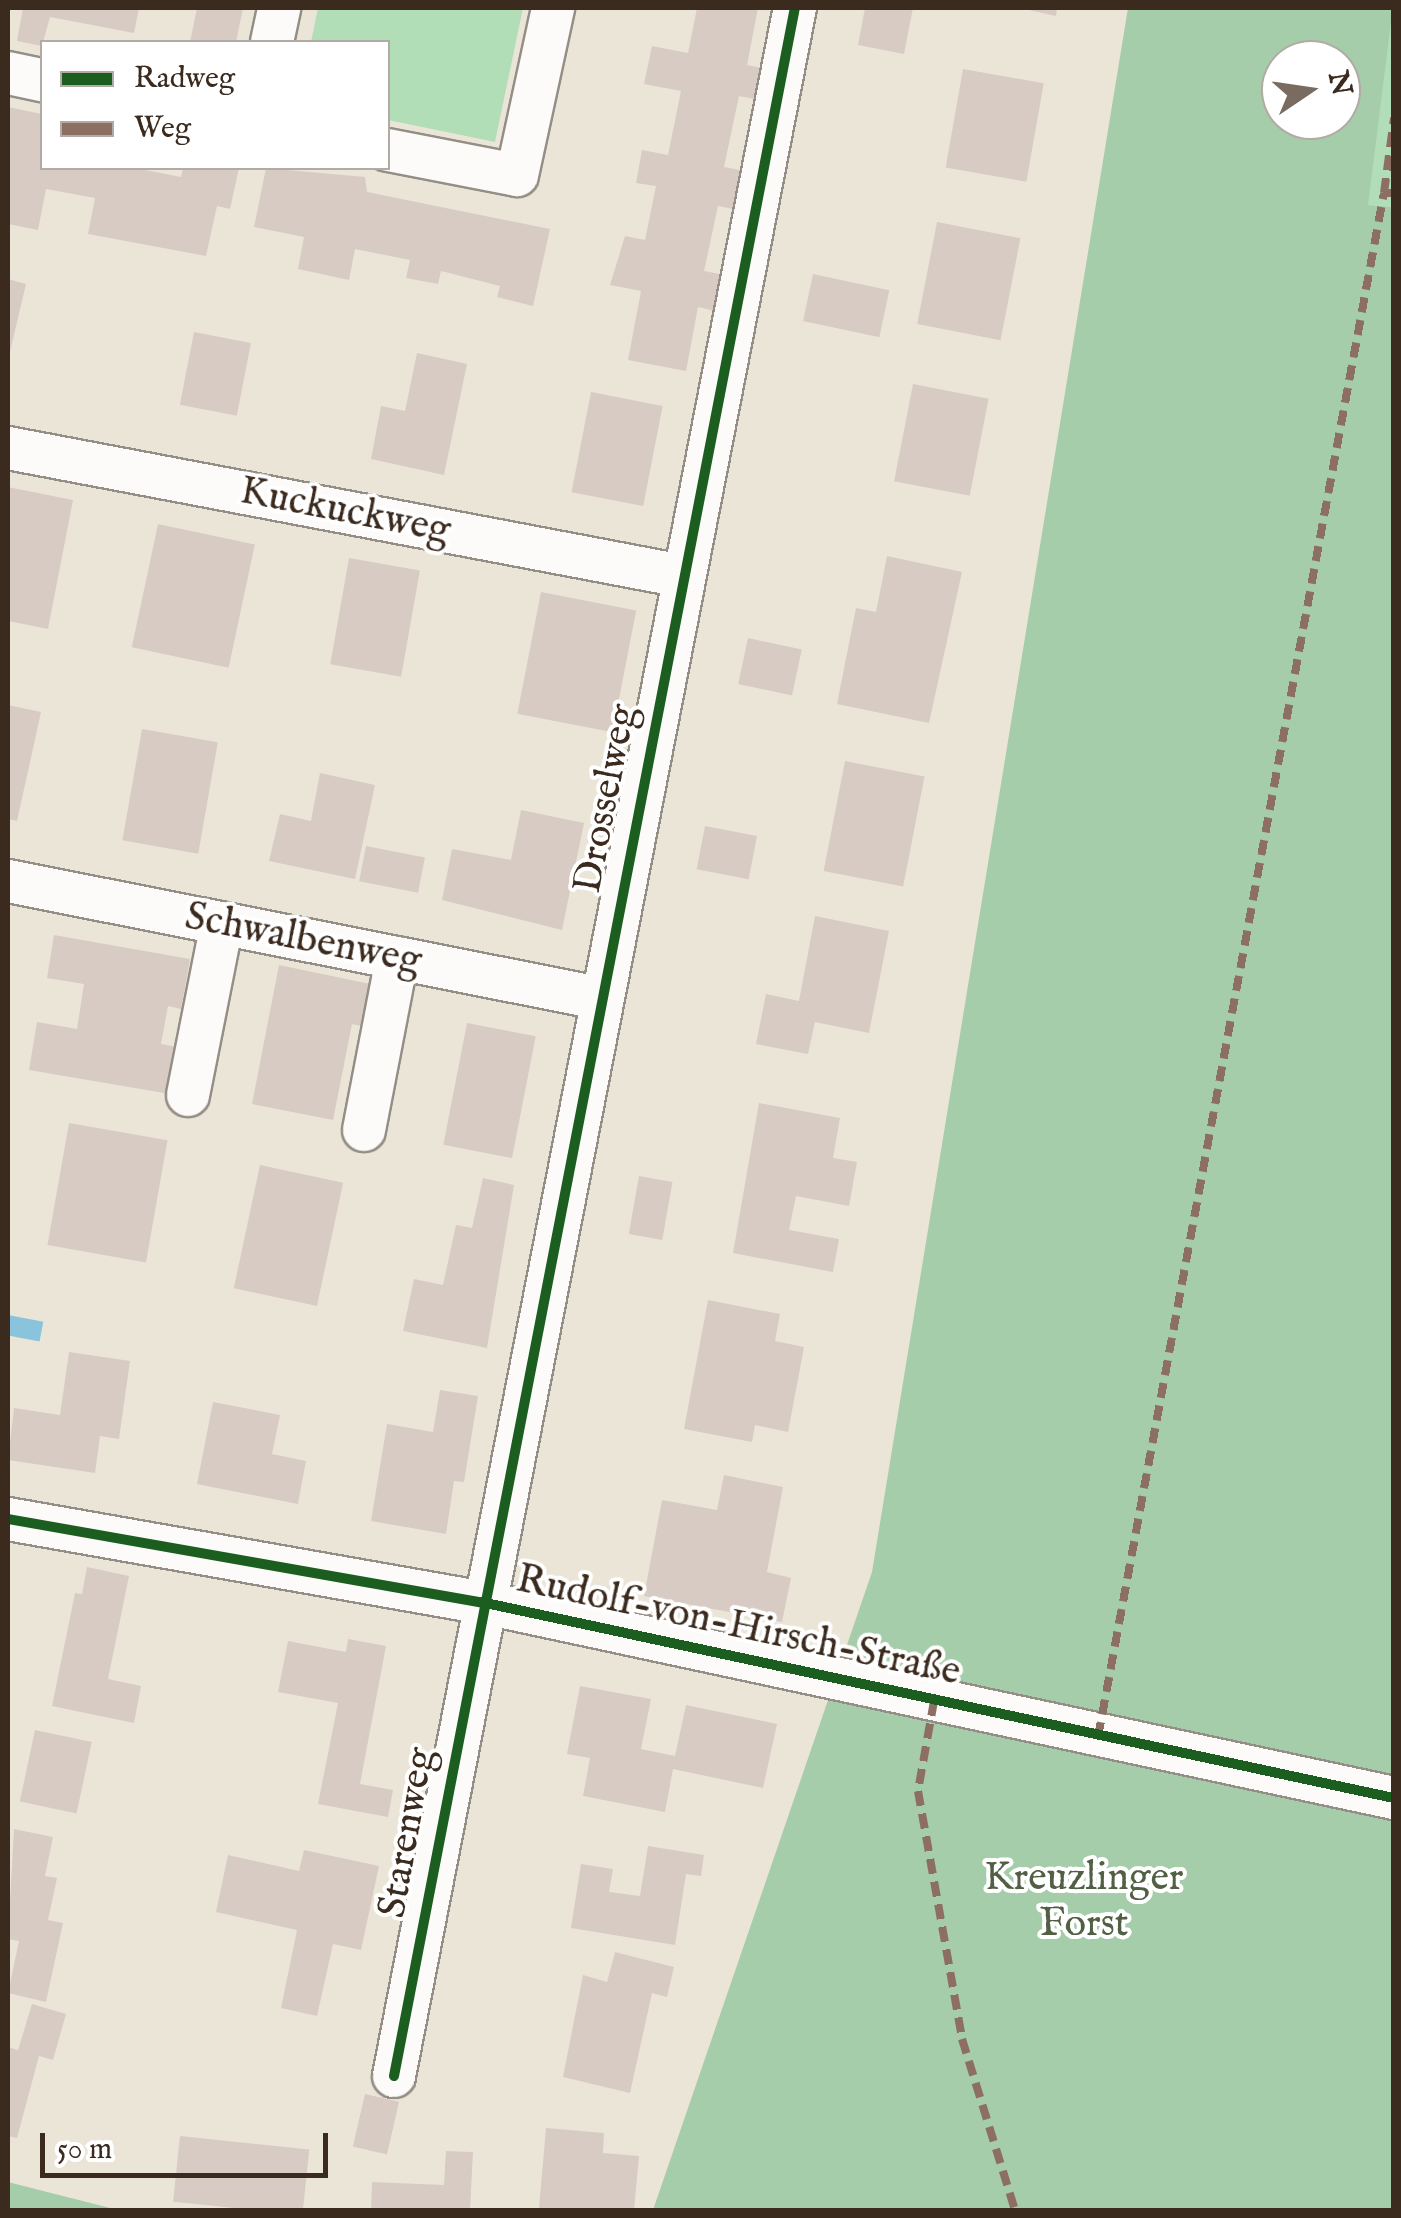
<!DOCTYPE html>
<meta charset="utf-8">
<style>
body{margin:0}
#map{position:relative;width:1401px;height:2218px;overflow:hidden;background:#ebe5d8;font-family:"IM FELL English",serif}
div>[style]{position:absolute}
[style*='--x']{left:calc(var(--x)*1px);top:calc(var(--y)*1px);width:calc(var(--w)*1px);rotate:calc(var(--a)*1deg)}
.green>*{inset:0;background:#b2deb7}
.forest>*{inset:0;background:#a5cdaa}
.water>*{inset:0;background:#8ac3dc;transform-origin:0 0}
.building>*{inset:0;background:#d8cbc4;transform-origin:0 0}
.roads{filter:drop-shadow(2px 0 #948e86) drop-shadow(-2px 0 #948e86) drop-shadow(0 2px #948e86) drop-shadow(0 -2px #948e86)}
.minor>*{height:42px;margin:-21px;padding:0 21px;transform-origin:21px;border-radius:21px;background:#fcfbf9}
.quiet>*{height:8px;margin-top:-4px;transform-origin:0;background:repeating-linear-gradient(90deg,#8d6e63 0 15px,transparent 0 23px)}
.cycleway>*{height:10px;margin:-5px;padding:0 5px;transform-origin:5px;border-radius:5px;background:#1b5e20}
span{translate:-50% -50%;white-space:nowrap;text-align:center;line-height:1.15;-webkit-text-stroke:8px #fff;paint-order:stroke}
.street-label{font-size:40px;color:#3b2a1e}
.park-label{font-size:40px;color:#515f44}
.frame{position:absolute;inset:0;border:10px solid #3b2a1e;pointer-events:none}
.legend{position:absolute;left:40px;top:40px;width:350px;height:130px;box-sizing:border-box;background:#fff;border:2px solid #b1aaa5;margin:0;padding:12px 18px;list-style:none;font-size:30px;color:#3b2a1e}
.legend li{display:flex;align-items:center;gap:20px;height:50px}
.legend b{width:50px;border:2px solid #b1aaa5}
.north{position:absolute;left:1261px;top:40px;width:100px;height:100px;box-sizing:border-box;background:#fff;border:2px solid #b1aaa5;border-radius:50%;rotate:77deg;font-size:28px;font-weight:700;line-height:40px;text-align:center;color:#3b2a1e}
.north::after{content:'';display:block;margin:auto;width:35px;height:45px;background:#796b5f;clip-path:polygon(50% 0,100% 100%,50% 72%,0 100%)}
.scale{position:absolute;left:40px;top:2133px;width:288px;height:45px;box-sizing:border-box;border:5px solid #3b2a1e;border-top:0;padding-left:12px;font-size:30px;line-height:35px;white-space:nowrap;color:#3b2a1e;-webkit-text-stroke:8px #fff;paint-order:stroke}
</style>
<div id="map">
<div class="green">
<div style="clip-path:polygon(318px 8px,523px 8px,495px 142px,388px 120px,388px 42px,311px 42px)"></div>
<div style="clip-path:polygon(1393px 8px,1393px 207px,1367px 205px)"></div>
</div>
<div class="forest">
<div style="clip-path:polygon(evenodd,1128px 8px,1393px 8px,1368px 205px,1394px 207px,1393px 2210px,653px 2210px,872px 1572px,1128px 8px,1281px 60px,1341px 60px,1341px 120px,1281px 120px,1281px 60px)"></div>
<div style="clip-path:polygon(8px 2182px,118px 2210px,8px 2210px)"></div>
</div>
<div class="water">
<div style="left:8px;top:1315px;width:36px;height:20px;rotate:11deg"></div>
</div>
<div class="building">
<div style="clip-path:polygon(23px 8px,139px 8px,134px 33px,50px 17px,42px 46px,17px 41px)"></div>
<div style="clip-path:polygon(197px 8px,243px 8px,236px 42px,190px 42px)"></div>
<div style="clip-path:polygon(697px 8px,758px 8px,747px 65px,773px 70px,766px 101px,739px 96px,724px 167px,751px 172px,744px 211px,718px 206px,704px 271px,730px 276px,723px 313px,698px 307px,686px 371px,628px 360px,641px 291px,610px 285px,625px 236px,645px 240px,656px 186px,636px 183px,642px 150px,668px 155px,681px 91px,644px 84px,652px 46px,688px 53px)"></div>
<div style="clip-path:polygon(865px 8px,913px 8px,904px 54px,858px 45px)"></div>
<div style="clip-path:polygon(1020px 8px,1057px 8px,1056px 16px)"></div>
<div style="left:963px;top:69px;width:82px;height:100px;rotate:10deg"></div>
<div style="clip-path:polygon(8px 107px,42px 114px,42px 168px,135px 168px,181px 177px,183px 168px,239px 168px,230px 209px,217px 206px,206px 256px,88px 234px,95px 198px,46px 189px,38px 230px,8px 224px)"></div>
<div style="clip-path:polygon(266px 168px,365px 177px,367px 192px,550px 229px,533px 306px,497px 297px,500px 286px,441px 271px,438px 284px,406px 278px,410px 260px,355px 249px,349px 280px,298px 269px,304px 237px,254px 227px)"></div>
<div style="left:937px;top:222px;width:85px;height:104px;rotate:11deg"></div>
<div style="left:813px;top:274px;width:78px;height:48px;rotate:12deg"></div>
<div style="clip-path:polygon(8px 279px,26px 284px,9px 356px,8px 355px)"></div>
<div style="left:194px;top:332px;width:58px;height:74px;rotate:11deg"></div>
<div style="clip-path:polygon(417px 353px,467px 364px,444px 475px,371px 459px,381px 406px,405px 411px)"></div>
<div style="left:913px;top:384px;width:77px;height:99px;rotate:11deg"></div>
<div style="left:591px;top:392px;width:73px;height:102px;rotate:11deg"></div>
<div style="clip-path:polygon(8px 487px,73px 500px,48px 629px,8px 621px)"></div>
<div style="left:158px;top:524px;width:99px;height:126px;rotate:12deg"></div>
<div style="clip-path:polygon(887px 556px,962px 572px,929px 723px,837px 704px,856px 608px,876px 612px)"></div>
<div style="left:349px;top:558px;width:72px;height:108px;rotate:10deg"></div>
<div style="left:541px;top:592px;width:97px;height:124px;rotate:11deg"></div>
<div style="left:748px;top:638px;width:55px;height:47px;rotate:12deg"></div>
<div style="clip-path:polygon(8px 705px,41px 712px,17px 821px,8px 819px)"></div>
<div style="left:142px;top:729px;width:77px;height:113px;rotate:10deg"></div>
<div style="left:845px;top:761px;width:81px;height:112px;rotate:11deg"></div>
<div style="clip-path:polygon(320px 773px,375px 785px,355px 879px,269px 861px,280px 814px,311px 821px)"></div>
<div style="clip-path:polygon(521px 810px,584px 823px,562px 930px,442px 900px,452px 849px,511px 860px)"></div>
<div style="left:705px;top:826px;width:53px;height:44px;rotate:11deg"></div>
<div style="left:366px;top:846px;width:60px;height:36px;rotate:11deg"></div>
<div style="clip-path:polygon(815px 916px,889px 931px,869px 1033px,815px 1022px,808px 1054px,756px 1044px,766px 994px,799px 1001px)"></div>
<div style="clip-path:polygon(54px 935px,190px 959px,181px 1009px,168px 1006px,161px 1044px,177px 1047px,170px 1094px,29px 1070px,37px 1022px,77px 1029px,84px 984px,47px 978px)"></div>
<div style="clip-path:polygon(279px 965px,375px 985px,366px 1027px,352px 1024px,333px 1120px,252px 1104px)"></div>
<div style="left:467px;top:1023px;width:70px;height:124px;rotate:11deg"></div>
<div style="clip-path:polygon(759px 1103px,840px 1118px,833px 1158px,857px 1162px,849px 1206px,796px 1196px,789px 1230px,839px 1239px,833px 1272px,733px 1253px)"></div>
<div style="left:69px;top:1123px;width:100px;height:124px;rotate:10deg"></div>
<div style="left:260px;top:1165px;width:85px;height:126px;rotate:12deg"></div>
<div style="left:639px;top:1176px;width:34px;height:59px;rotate:10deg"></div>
<div style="clip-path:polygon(483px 1178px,514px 1185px,487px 1348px,403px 1331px,414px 1279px,443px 1285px,456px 1225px,472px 1228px)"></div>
<div style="clip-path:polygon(708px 1300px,780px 1314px,775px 1341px,804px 1347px,788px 1432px,755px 1425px,752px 1442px,684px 1429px)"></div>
<div style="clip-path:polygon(69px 1352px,130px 1361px,119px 1439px,100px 1436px,95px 1473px,8px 1460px,14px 1408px,60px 1415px)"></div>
<div style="clip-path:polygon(440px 1390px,478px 1396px,464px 1482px,454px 1481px,446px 1534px,371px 1521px,387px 1424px,433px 1432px)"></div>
<div style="clip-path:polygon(213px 1402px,280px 1415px,272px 1454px,306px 1461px,298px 1504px,197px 1484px)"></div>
<div style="clip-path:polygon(724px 1475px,783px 1487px,767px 1572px,791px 1578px,782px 1622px,644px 1596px,662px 1500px,717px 1510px)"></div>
<div style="clip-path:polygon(87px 1567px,129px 1576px,108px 1679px,141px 1686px,134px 1723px,52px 1706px,75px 1593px,82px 1594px)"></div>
<div style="clip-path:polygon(348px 1639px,386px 1646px,360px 1784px,393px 1790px,388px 1817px,318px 1804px,338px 1703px,278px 1692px,288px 1641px,346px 1652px)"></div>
<div style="clip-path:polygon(580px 1686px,651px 1699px,641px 1749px,675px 1756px,686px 1705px,777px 1724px,763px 1788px,673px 1769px,665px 1812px,583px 1796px,590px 1758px,567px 1754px)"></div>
<div style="left:35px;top:1730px;width:58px;height:73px;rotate:12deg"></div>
<div style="clip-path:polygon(14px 1829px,53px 1837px,45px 1876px,57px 1878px,48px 1920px,63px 1923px,46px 2002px,8px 1993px,19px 1941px,8px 1939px)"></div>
<div style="clip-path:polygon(648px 1846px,704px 1855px,701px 1876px,686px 1874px,675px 1945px,571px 1928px,581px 1864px,613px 1869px,609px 1892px,640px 1896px)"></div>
<div style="clip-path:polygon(304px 1850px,379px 1866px,361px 1950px,333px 1944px,317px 2016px,281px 2008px,297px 1930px,216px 1912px,228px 1855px,299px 1871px)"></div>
<div style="clip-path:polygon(615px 1952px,674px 1967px,667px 1997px,652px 1993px,630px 2093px,563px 2077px,583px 1975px,607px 1982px)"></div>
<div style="clip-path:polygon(32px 2004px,66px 2014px,53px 2060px,39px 2056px,17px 2138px,8px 2136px,8px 2047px,18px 2050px)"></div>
<div style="left:365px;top:2094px;width:35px;height:54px;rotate:13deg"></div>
<div style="clip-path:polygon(546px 2128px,604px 2133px,603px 2153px,639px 2156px,634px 2210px,539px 2208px)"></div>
<div style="left:180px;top:2136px;width:130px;height:66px;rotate:6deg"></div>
<div style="clip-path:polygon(446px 2151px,473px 2152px,470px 2210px,371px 2210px,372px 2182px,444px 2185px)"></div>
</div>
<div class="roads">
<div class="minor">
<div style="--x:272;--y:42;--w:35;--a:-78"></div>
<div style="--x:8;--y:73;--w:35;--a:12"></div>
<div style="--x:388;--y:150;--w:131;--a:11"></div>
<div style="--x:517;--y:175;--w:171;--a:-77.8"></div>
<div style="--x:8;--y:448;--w:686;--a:10.75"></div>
<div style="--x:8;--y:881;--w:602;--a:11.2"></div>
<div style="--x:188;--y:1095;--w:175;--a:-78.8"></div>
<div style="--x:364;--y:1130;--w:175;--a:-79.1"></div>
<div style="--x:8;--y:1519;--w:480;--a:10"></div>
<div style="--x:481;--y:1602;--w:934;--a:12.12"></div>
<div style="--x:394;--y:2076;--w:2107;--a:-79.03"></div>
</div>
</div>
<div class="quiet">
<div style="--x:1384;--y:193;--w:76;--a:-82.4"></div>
<div style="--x:934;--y:1701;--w:91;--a:100.1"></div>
<div style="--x:918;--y:1791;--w:252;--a:79.9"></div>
<div style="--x:962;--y:2039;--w:179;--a:72.8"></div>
<div style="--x:1098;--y:1737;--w:1570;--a:-79.51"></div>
<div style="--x:1384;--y:193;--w:10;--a:0"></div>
</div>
<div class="cycleway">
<div style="--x:8;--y:1519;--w:480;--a:10"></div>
<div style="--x:481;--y:1602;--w:934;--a:12.12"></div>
<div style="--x:394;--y:2076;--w:2107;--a:-79.03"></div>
</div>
<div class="street-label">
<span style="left:345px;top:512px;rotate:11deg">Kuckuckweg</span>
<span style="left:607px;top:799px;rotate:-79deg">Drosselweg</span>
<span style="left:303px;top:940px;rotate:11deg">Schwalbenweg</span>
<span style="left:738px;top:1627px;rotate:12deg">Rudolf-von-Hirsch-Straße</span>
<span style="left:408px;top:1833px;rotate:-80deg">Starenweg</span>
</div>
<div class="park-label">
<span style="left:1084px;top:1902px">Kreuzlinger<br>Forst</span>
</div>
<div class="frame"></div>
<ul class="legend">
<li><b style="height:12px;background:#1b5e20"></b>Radweg</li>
<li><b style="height:12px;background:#8d6e63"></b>Weg</li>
</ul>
<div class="north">N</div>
<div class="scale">50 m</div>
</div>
